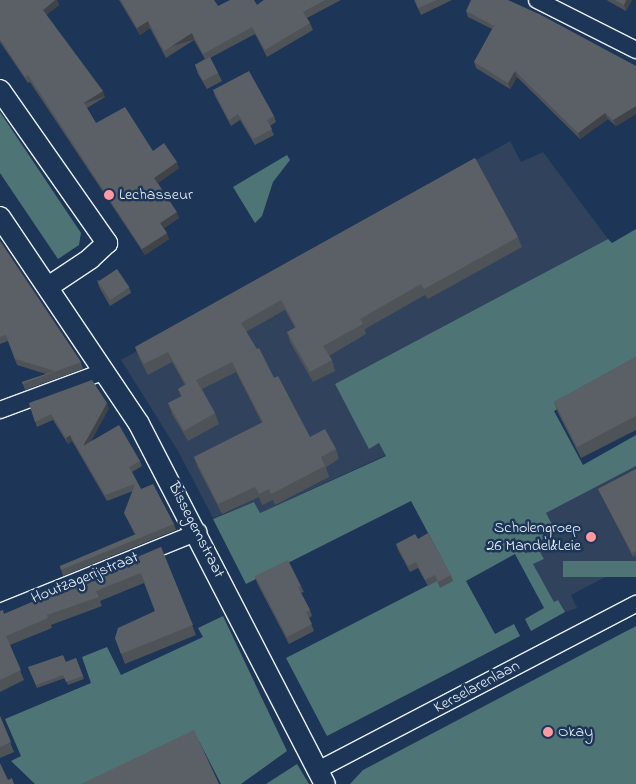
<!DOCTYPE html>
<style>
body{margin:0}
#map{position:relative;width:636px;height:784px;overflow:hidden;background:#1d3557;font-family:"Indie Flower",sans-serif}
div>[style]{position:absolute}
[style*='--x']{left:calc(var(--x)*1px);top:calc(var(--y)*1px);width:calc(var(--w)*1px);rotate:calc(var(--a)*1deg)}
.built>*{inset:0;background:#30425c}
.green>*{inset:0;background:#4f7476;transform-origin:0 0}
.roads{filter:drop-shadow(1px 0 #e8f1f8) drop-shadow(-1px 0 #e8f1f8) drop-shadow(0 1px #e8f1f8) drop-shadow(0 -1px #e8f1f8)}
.minor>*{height:16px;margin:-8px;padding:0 8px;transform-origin:8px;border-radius:8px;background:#1d3557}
.tertiary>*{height:20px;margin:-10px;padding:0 10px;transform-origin:10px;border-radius:10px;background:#1d3557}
.wall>*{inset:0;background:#4e5358}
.shaded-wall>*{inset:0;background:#404347;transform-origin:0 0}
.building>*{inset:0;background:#5b6066;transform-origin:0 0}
.dots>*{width:14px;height:14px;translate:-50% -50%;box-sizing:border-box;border:2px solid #1d3557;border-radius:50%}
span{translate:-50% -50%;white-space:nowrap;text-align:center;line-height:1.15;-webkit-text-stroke:5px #1d3557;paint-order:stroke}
.poi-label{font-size:16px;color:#e8f1f8}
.left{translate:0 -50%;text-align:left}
.right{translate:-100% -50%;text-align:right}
.street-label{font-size:16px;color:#e8f1f8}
</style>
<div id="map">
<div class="built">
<div style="clip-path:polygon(510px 141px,521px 162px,543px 152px,608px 239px,335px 384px,369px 448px,379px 443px,386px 455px,260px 513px,254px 502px,213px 518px,178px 451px,121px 360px)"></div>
<div style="clip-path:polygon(636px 466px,636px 561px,571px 595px,577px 608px,565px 612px,558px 600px,554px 602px,533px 564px,544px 559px,535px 543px,546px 513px)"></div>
</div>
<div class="green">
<div style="clip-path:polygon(0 112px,81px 233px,79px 245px,58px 259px,0 173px)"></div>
<div style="clip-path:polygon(287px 155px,290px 160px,273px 182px,262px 216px,255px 223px,233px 187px)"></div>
<div style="clip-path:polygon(636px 229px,636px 365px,554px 411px,583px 465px,636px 435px,636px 466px,546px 513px,556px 532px,535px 543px,544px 559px,533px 564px,554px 602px,558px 600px,565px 612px,531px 631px,525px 619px,544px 608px,515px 554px,466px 581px,495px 634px,514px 624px,520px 636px,327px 736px,286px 658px,450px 574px,411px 501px,246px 584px,213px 519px,254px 502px,260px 513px,386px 456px,379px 443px,369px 449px,335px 384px,608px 239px,612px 243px)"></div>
<div style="left:636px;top:561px;width:16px;height:73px;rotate:90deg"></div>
<div style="clip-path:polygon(223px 616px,287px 751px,241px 784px,221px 784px,199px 741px,108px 784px,35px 784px,11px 761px,21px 756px,5px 719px,91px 683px,82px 657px,107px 647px,121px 675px,203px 637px,198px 628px)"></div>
<div style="clip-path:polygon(636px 626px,636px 784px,350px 784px,363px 770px)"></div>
<div style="clip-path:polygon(297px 764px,309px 784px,266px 784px)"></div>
</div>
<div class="roads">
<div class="minor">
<div style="--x:537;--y:0;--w:111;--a:26.8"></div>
<div style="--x:0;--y:410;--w:112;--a:-20.4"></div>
<div style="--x:0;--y:612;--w:214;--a:-22"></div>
<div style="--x:318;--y:770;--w:359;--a:-27.6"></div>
</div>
<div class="tertiary">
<div style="--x:0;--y:90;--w:187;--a:55"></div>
<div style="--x:107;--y:243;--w:23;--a:137"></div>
<div style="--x:90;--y:259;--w:50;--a:146.3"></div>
<div style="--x:0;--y:217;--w:249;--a:56.1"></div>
<div style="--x:139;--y:424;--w:405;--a:62.7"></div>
</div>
</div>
<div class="wall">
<div style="clip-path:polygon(0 0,57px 0,59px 5px,46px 15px,105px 97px,87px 108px,96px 123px,153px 151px,179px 168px,158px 183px,179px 218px,164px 228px,169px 239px,145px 255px,30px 82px,28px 83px,0 42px)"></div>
<div style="clip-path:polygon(119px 0,214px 0,218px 6px,257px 5px,264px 0,341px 0,307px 18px,310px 23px,313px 30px,267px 57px,255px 34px,210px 58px,218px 73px,222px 81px,207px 89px,198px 74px,195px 65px,205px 59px,194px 40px,166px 58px,150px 28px,140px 35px)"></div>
<div style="clip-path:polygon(414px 0,452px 0,421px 15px)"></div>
<div style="clip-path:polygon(607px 0,632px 0,626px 11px,608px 1px)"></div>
<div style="clip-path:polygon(466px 11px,636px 66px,636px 114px,616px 126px,608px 119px,580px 139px,517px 77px,510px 89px,476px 68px,474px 62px,492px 29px,468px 17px)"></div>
<div style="clip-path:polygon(213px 90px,274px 116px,276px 122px,270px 126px,274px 135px,255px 145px,240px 120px,231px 126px,215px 96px)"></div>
<div style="clip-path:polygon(475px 158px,518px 237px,522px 247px,428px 299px,425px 295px,365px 329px,366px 334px,329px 356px,332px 360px,335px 371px,313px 382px,290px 342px,287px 332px,295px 328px,285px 310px,246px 332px,310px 437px,336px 449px,339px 459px,326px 467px,329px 477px,275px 505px,273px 500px,262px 505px,259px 497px,222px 514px,198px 468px,194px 457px,262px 423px,236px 372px,202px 389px,215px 413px,219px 424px,188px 441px,172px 414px,168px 403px,181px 397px,178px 389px,185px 385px,172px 362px,148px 375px,139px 358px,135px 347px)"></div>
<div style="clip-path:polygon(0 241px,81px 362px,83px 369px,25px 390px,22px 382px,46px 374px,17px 365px,8px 341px,0 344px)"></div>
<div style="clip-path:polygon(97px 280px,129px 287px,131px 293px,110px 306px,99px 287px)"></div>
<div style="clip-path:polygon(636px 357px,636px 430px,581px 458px,558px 413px,554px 402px)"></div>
<div style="clip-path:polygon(29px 403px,109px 408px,91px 441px,140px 461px,142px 466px,132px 472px,141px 489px,174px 524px,176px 530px,63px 576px,60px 566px,135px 535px,124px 513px,133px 491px,107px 501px,72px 441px,68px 444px,53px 420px,37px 427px)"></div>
<div style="clip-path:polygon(636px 469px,636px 555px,633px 557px,598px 489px)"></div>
<div style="clip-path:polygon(396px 544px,451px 575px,453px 581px,440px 588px,437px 581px,428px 586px,418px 568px,410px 572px,398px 550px)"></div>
<div style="clip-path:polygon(161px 547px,196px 635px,125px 664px,115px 638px,155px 611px,144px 583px,100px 601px,102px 606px,51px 625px,52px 628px,10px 645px,24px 680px,0 692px,0 611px,4px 614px)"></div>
<div style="clip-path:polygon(255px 576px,301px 586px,304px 592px,301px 593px,310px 610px,312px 616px,309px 618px,314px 631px,289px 644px,257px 583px)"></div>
<div style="clip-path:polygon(76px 658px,84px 679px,68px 685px,65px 678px,37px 688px,28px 667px,66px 662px)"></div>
<div style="clip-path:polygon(0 716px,14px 752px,0 758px)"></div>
</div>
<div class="shaded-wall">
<div style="clip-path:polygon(55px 0,57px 0,59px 5px,45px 16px,43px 10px)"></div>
<div style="clip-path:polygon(626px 0,632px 0,626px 11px,624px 5px)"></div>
<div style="clip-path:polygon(148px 21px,150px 28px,140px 35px,137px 28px)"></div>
<div style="left:192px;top:33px;width:7px;height:33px;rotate:74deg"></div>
<div style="clip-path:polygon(515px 71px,517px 77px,510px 89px,508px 83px)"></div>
<div style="left:103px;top:91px;width:6px;height:22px;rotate:72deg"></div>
<div style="clip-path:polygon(636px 106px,636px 114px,616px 126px,613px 120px)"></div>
<div style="clip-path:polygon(605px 113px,608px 119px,580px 139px,578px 133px)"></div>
<div style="clip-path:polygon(177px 162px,179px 168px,157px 184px,154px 178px)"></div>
<div style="clip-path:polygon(177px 212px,179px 218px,163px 229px,160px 223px)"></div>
<div style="clip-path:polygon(167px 233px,169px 239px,145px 255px,142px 249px)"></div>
<div style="clip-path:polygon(107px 403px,109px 408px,85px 452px,83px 446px)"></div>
<div style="clip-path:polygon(70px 435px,72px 441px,68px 444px,66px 438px)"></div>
</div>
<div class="building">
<div style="clip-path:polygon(0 0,55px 0,43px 10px,103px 91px,84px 103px,96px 123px,125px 107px,153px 151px,164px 143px,177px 162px,154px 178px,177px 212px,160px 223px,167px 233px,142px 249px,28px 75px,25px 77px,0 39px)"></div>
<div style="clip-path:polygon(121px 0,214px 0,218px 6px,230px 0,254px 0,257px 5px,264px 0,325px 0,303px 12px,310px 23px,265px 50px,252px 27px,203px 54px,192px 33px,164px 51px,148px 21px,137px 28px)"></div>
<div style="clip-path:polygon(415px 0,437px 0,418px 8px)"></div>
<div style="clip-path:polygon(471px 0,508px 0,541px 15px,636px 66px,636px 106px,613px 120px,605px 113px,578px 133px,515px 71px,508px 83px,474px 62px,494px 26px,466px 11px)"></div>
<div style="clip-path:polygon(615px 0,626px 0,624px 5px)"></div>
<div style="left:210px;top:57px;width:18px;height:17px;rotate:63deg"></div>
<div style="clip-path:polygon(249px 71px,274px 116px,267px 120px,272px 129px,253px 139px,238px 114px,229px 120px,213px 90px)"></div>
<div style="clip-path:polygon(475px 158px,518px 237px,424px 289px,421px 284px,360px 319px,363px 324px,323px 346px,332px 360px,310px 372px,287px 332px,296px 327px,281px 300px,241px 323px,257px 349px,259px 348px,274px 378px,278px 376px,310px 437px,325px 429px,336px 449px,321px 457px,325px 466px,271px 494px,269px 489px,259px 494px,255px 487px,218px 504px,194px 457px,263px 422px,232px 362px,196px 380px,215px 413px,184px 431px,168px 403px,182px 396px,178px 389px,186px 384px,168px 352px,144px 364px,135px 347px)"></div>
<div style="clip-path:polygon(0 241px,81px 362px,22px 384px,22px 382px,55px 371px,15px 359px,6px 335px,0 337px)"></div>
<div style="left:117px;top:269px;width:22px;height:23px;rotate:56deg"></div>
<div style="clip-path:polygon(636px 357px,636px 416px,577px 447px,554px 402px)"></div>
<div style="clip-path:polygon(92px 380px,107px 403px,83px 446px,119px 425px,140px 461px,129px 467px,141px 489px,153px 484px,174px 524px,61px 570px,60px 566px,136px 534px,124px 513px,135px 484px,105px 495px,70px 435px,66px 438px,51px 414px,35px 422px,29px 403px)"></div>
<div style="clip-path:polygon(636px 469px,636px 551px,632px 553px,598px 489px)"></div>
<div style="clip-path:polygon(428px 533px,451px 575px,438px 582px,435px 575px,425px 580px,416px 562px,408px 566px,396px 544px,415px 534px,418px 539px)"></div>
<div style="clip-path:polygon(161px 547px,193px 625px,121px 654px,115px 638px,118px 628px,155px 611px,141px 573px,96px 591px,99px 597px,47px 615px,48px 618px,6px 636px,21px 670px,0 680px,0 611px,3px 610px,4px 614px)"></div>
<div style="clip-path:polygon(288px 560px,301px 586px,298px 587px,310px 610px,306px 612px,312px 624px,287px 637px,255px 576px)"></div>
<div style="clip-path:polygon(63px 655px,66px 662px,76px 658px,83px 676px,66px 682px,63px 675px,36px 685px,28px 667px)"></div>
<div style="clip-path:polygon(0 716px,11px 742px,0 747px)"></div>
<div style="clip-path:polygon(194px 730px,219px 784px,81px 784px)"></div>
<div style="clip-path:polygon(0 763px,8px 780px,12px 778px,14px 784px,0 784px)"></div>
</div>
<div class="dots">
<div style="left:109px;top:195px;background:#ff9aa2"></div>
<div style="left:591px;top:537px;background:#ff9aa2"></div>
<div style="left:548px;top:732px;background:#ff9aa2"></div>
</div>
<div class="poi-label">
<span class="left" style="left:119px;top:195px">Lechasseur</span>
<span class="right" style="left:581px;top:537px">Scholengroep<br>26 Mandel&amp;Leie</span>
<span class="left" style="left:558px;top:732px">Okay</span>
</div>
<div class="street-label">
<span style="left:196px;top:530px;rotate:63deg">Bissegemstraat</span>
<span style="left:85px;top:578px;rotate:-22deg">Houtzagerijstraat</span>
<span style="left:477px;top:687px;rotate:-28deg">Kerselarenlaan</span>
</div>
</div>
